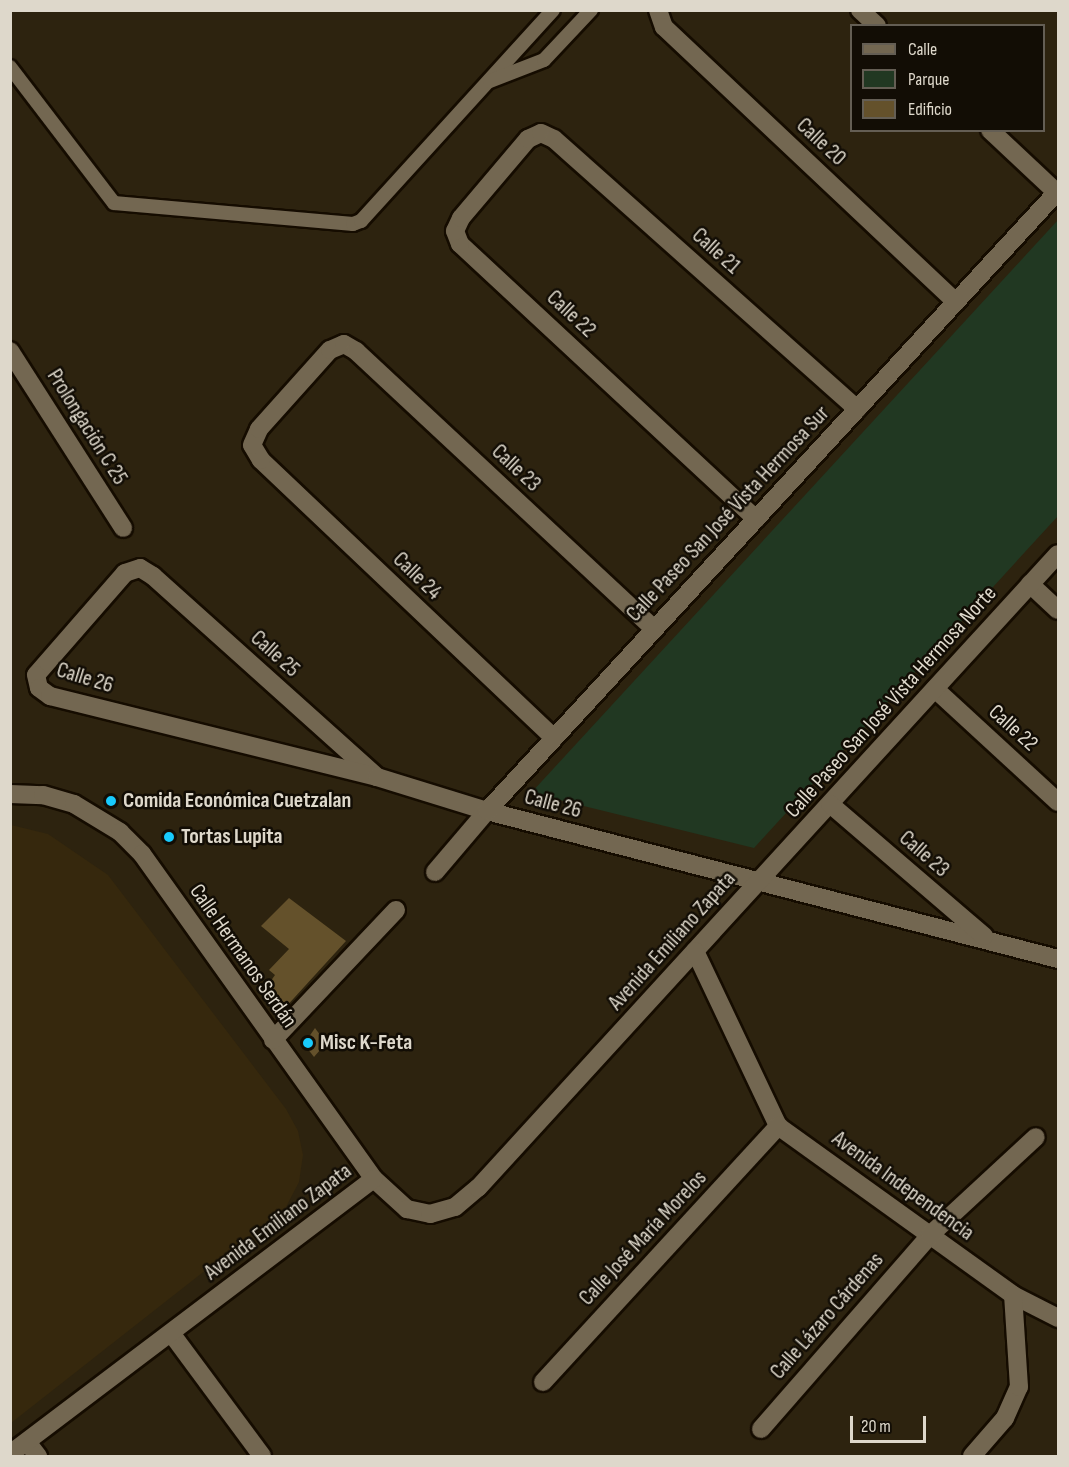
<!DOCTYPE html>
<meta charset="utf-8">
<style>
body{margin:0}
#map{position:relative;width:1069px;height:1467px;overflow:hidden;background:#2d230f;font-family:"Sofia Sans Condensed",sans-serif}
div>[style]{position:absolute}
[style*='--x']{left:calc(var(--x)*1px);top:calc(var(--y)*1px);width:calc(var(--w)*1px);rotate:calc(var(--a)*1deg)}
.built>*{inset:0;background:#36280d}
.green>*{inset:0;background:#213822}
.building>*{inset:0;background:#64512b}
.roads{filter:drop-shadow(2px 0 #150c00) drop-shadow(-2px 0 #150c00) drop-shadow(0 2px #150c00) drop-shadow(0 -2px #150c00)}
.lane>*{height:14px;margin:-7px;padding:0 7px;transform-origin:7px;border-radius:7px;background:#736751}
.street>*{height:18px;margin:-9px;padding:0 9px;transform-origin:9px;border-radius:9px;background:#736751}
.dots>*{width:16px;height:16px;translate:-50% -50%;box-sizing:border-box;border:3px solid #120d05;border-radius:50%}
span{translate:-50% -50%;white-space:nowrap;text-align:center;line-height:1.15;-webkit-text-stroke:5px #120d05;paint-order:stroke}
.street-label{font-size:22px;color:#ded8cb}
.poi-label{font-size:22px;color:#ded8cb;font-weight:700}
.left{translate:0 -50%;text-align:left}
.frame{position:absolute;inset:0;border:12px solid #ded8cb;pointer-events:none}
.legend{position:absolute;left:850px;top:24px;width:195px;height:108px;box-sizing:border-box;background:#120d05;border:2px solid #645e54;margin:0;padding:8px 10px;list-style:none;font-size:18px;color:#ded8cb}
.legend li{display:flex;align-items:center;gap:12px;height:30px}
.legend b{width:30px;border:2px solid #645e54}
.scale{position:absolute;left:850px;top:1416px;width:76px;height:27px;box-sizing:border-box;border:3px solid #ded8cb;border-top:0;padding-left:8px;font-size:18px;line-height:21px;white-space:nowrap;color:#ded8cb;-webkit-text-stroke:4px #120d05;paint-order:stroke}
</style>
<div id="map">
<div class="built">
<div style="clip-path:polygon(11px 825px,48px 834px,108px 875px,286px 1109px,298px 1131px,303px 1155px,299px 1182px,286px 1207px,11px 1423px)"></div>
</div>
<div class="green">
<div style="clip-path:polygon(1058px 220px,1058px 516px,754px 848px,531px 793px)"></div>
</div>
<div class="building">
<div style="clip-path:polygon(289px 898px,346px 941px,284px 1009px,263px 992px,275px 975px,269px 970px,289px 949px,261px 926px)"></div>
<div style="clip-path:polygon(315px 1028px,326px 1043px,314px 1057px,304px 1044px)"></div>
</div>
<div class="roads">
<div class="lane">
<div style="--x:10;--y:67;--w:171;--a:52.6"></div>
<div style="--x:114;--y:203;--w:240;--a:5"></div>
<div style="--x:353;--y:224;--w:9;--a:-21"></div>
<div style="--x:361;--y:221;--w:285;--a:-47.7"></div>
<div style="--x:490;--y:81;--w:58;--a:-21.3"></div>
<div style="--x:544;--y:60;--w:69;--a:-46.8"></div>
</div>
<div class="street">
<div style="--x:658;--y:10;--w:18;--a:71"></div>
<div style="--x:664;--y:27;--w:401;--a:43.3"></div>
<div style="--x:860;--y:10;--w:23;--a:43"></div>
<div style="--x:990;--y:130;--w:92;--a:43.2"></div>
<div style="--x:10;--y:351;--w:210;--a:57.4"></div>
<div style="--x:756;--y:519;--w:404;--a:-137.1"></div>
<div style="--x:460;--y:244;--w:14;--a:-111"></div>
<div style="--x:455;--y:231;--w:14;--a:-65"></div>
<div style="--x:461;--y:218;--w:104;--a:-49.7"></div>
<div style="--x:528;--y:139;--w:14;--a:-25"></div>
<div style="--x:541;--y:133;--w:14;--a:25"></div>
<div style="--x:554;--y:139;--w:406;--a:41.7"></div>
<div style="--x:1030;--y:584;--w:38;--a:43"></div>
<div style="--x:935;--y:689;--w:167;--a:42.6"></div>
<div style="--x:554;--y:738;--w:404;--a:-136.5"></div>
<div style="--x:261;--y:460;--w:17;--a:-121"></div>
<div style="--x:252;--y:445;--w:17;--a:-66"></div>
<div style="--x:259;--y:429;--w:106;--a:-48.1"></div>
<div style="--x:330;--y:350;--w:15;--a:-23"></div>
<div style="--x:344;--y:344;--w:14;--a:30"></div>
<div style="--x:356;--y:351;--w:408;--a:43"></div>
<div style="--x:377;--y:777;--w:301;--a:-138.1"></div>
<div style="--x:153;--y:576;--w:15;--a:-148"></div>
<div style="--x:140;--y:568;--w:16;--a:162"></div>
<div style="--x:125;--y:573;--w:135;--a:131.1"></div>
<div style="--x:36;--y:675;--w:13;--a:77"></div>
<div style="--x:39;--y:688;--w:14;--a:36"></div>
<div style="--x:50;--y:696;--w:337;--a:13.9"></div>
<div style="--x:377;--y:777;--w:115;--a:17.2"></div>
<div style="--x:487;--y:811;--w:590;--a:14.53"></div>
<div style="--x:10;--y:794;--w:33;--a:2"></div>
<div style="--x:43;--y:795;--w:32;--a:16"></div>
<div style="--x:74;--y:804;--w:54;--a:31.3"></div>
<div style="--x:120;--y:832;--w:31;--a:45"></div>
<div style="--x:142;--y:854;--w:399;--a:54.5"></div>
<div style="--x:374;--y:1179;--w:45;--a:42.3"></div>
<div style="--x:407;--y:1209;--w:24;--a:12"></div>
<div style="--x:430;--y:1214;--w:26;--a:-16"></div>
<div style="--x:455;--y:1207;--w:30;--a:-40"></div>
<div style="--x:478;--y:1188;--w:859;--a:-47.55"></div>
<div style="--x:830;--y:804;--w:203;--a:40.6"></div>
<div style="--x:435;--y:872;--w:80;--a:-49.6"></div>
<div style="--x:487;--y:811;--w:843;--a:-47.36"></div>
<div style="--x:695;--y:951;--w:194;--a:64.6"></div>
<div style="--x:778;--y:1126;--w:289;--a:35.7"></div>
<div style="--x:1013;--y:1295;--w:51;--a:27.1"></div>
<div style="--x:273;--y:1040;--w:179;--a:-46.6"></div>
<div style="--x:171;--y:1333;--w:153;--a:53.5"></div>
<div style="--x:543;--y:1382;--w:348;--a:-47.4"></div>
<div style="--x:761;--y:1429;--w:257;--a:-48.9"></div>
<div style="--x:930;--y:1235;--w:144;--a:-42.8"></div>
<div style="--x:27;--y:1442;--w:18;--a:52"></div>
<div style="--x:10;--y:1454;--w:456;--a:-37.1"></div>
<div style="--x:972;--y:1456;--w:50;--a:-49"></div>
<div style="--x:1005;--y:1418;--w:34;--a:-66"></div>
<div style="--x:1019;--y:1387;--w:92;--a:-93.7"></div>
</div>
</div>
<div class="dots">
<div style="left:111px;top:801px;background:#18cafc"></div>
<div style="left:169px;top:837px;background:#18cafc"></div>
<div style="left:308px;top:1043px;background:#18cafc"></div>
</div>
<div class="street-label">
<span style="left:821px;top:142px;rotate:43deg">Calle 20</span>
<span style="left:716px;top:251px;rotate:42deg">Calle 21</span>
<span style="left:571px;top:314px;rotate:43deg">Calle 22</span>
<span style="left:87px;top:427px;rotate:58deg">Prolongación C 25</span>
<span style="left:516px;top:468px;rotate:43deg">Calle 23</span>
<span style="left:728px;top:514px;rotate:-47deg">Calle Paseo San José Vista Hermosa Sur</span>
<span style="left:417px;top:576px;rotate:44deg">Calle 24</span>
<span style="left:275px;top:654px;rotate:42deg">Calle 25</span>
<span style="left:85px;top:678px;rotate:17deg">Calle 26</span>
<span style="left:891px;top:702px;rotate:-48deg">Calle Paseo San José Vista Hermosa Norte</span>
<span style="left:1013px;top:728px;rotate:42deg">Calle 22</span>
<span style="left:553px;top:804px;rotate:15deg">Calle 26</span>
<span style="left:924px;top:854px;rotate:41deg">Calle 23</span>
<span style="left:672px;top:941px;rotate:-48deg">Avenida Emiliano Zapata</span>
<span style="left:243px;top:956px;rotate:55deg">Calle Hermanos Serdán</span>
<span style="left:903px;top:1186px;rotate:36deg">Avenida Independencia</span>
<span style="left:278px;top:1222px;rotate:-37deg">Avenida Emiliano Zapata</span>
<span style="left:643px;top:1238px;rotate:-47deg">Calle José María Morelos</span>
<span style="left:827px;top:1316px;rotate:-49deg">Calle Lázaro Cárdenas</span>
</div>
<div class="poi-label">
<span class="left" style="left:123px;top:801px">Comida Económica Cuetzalan</span>
<span class="left" style="left:181px;top:837px">Tortas Lupita</span>
<span class="left" style="left:320px;top:1043px">Misc K-Feta</span>
</div>
<div class="frame"></div>
<ul class="legend">
<li><b style="height:8px;background:#736751"></b>Calle</li>
<li><b style="height:16px;background:#213822"></b>Parque</li>
<li><b style="height:16px;background:#64512b"></b>Edificio</li>
</ul>
<div class="scale">20 m</div>
</div>
